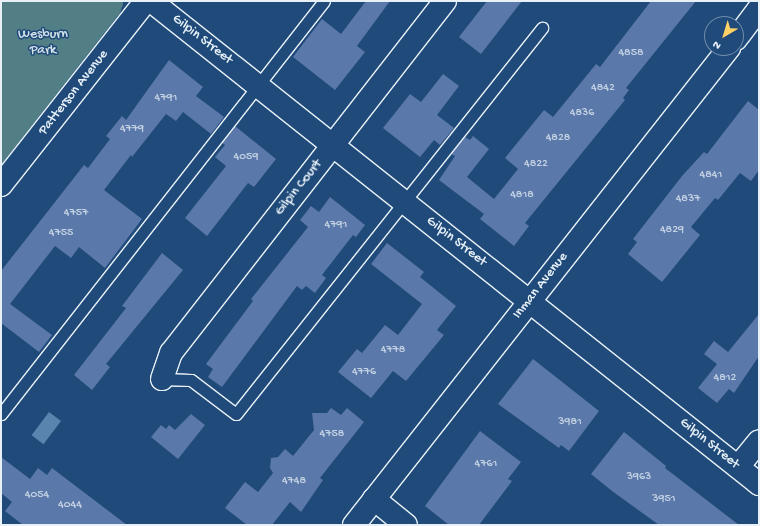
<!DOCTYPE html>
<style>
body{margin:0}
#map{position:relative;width:760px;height:526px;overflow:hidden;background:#1f4a7a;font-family:"Gochi Hand",sans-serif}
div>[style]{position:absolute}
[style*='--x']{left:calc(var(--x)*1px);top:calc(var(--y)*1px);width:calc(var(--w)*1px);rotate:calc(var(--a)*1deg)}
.green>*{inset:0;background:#527e86}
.water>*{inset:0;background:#5884ae;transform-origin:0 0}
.building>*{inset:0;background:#5a78a9}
.roads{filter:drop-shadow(1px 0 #e8f1f8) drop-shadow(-1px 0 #e8f1f8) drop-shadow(0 1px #e8f1f8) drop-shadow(0 -1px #e8f1f8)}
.lane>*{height:11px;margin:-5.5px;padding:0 5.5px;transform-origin:5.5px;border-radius:5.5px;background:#1f4a7a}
.street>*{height:22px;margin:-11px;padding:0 11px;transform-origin:11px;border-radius:11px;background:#1f4a7a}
.secondary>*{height:22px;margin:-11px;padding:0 11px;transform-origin:11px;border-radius:11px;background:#1f4a7a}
span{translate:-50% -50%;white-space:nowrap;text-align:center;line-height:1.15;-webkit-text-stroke:3px #1f4a7a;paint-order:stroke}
.number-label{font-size:12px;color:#c4d3e4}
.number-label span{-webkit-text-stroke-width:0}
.park-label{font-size:14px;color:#d2e0e7}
.street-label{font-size:14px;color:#e8f1f8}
.frame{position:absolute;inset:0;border:2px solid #e8f1f8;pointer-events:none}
.north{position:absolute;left:704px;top:16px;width:40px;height:40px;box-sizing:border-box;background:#1f4a7a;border:1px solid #6f8dac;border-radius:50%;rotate:218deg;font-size:11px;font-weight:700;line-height:16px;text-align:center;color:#e8f1f8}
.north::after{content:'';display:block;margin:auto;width:14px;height:18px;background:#ffd166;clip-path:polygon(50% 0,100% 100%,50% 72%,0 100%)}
</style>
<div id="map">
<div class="green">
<div style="clip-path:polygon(1px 1px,123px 1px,123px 4px,120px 13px,1px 165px)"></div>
</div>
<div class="water">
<div style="left:49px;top:412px;width:15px;height:29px;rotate:37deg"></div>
</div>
<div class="building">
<div style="clip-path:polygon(366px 1px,390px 1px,357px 46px,365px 52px,335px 90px,293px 57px,322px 19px,341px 34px)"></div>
<div style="clip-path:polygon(487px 1px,522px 1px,481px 54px,459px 37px)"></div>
<div style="clip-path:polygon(651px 1px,696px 1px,626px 88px,629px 90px,623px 98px,625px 100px,525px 223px,529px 226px,514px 246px,480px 219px,484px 214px,439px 180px,455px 156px,451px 154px,465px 137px,470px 140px,473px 136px,489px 149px,467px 177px,494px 199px,518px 169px,505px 158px,522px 137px,544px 110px,553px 117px,596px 64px,600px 67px)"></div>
<div style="clip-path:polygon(169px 60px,203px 87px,196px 96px,224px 117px,211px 134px,183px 112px,176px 121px,166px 114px,132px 157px,131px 155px,104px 190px,142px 219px,105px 268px,79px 247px,71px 258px,55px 246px,10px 304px,52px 335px,39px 352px,1px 323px,1px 271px,84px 165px,88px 168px,110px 139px,106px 136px,122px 116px,126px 120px)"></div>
<div style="clip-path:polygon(443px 74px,459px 86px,437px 115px,454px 128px,440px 145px,434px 140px,420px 157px,383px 128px,410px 94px,421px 102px)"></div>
<div style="clip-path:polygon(748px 101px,759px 110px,759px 170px,751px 181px,740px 173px,718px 200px,715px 198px,691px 227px,700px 235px,662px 282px,628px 254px,637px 242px,633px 239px,682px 176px,704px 152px,707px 154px)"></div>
<div style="clip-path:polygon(235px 126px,276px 159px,254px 187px,248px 183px,207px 236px,185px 218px,226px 166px,215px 157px,225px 145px,222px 143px)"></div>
<div style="clip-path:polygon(330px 197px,365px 225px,356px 237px,353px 235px,322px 275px,326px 278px,315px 293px,306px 286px,302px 290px,297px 286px,222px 387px,208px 377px,213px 369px,206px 364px,253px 301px,251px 299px,308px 227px,300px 220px,311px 206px,319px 212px)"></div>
<div style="clip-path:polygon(387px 243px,424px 272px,420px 277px,456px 306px,437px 330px,444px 335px,406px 381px,393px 371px,371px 398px,338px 372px,357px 349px,362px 353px,385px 325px,398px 335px,422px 304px,371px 264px)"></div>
<div style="clip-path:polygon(162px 253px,183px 270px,106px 364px,110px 367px,92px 390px,74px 375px,126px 308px,122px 306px)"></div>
<div style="clip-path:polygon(759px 314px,759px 356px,734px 393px,729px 389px,717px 403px,698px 388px,717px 364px,704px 354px,714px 341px,728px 352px)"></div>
<div style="clip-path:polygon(533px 359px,599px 411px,569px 451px,561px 445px,559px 448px,498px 404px)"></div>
<div style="clip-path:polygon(331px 408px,341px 415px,347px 408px,364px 422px,320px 478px,323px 480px,301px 512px,290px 502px,272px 525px,247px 525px,225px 508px,245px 482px,258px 492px,273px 473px,270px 468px,271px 458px,278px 457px,285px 449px,293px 456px,314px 430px,312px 413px,327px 413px)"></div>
<div style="clip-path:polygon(191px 414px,205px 425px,178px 459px,151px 437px,161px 425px,166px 429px,169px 425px,175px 430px)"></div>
<div style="clip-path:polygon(480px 431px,521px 462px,508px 479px,512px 481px,479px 525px,449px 525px,425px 506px)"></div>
<div style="clip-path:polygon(624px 432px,666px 466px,665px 468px,739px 525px,659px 525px,612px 491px,591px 474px)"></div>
<div style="clip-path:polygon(1px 457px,30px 479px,38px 468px,47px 475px,52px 468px,127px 525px,23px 525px,5px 511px,12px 502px,1px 493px)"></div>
</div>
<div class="roads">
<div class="lane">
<div style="--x:162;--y:379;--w:29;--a:2"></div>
<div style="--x:191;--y:380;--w:56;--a:37.1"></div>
<div style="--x:236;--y:414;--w:493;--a:-51.6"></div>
<div style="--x:1;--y:414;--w:524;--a:-51.97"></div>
</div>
<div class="street">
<div style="--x:151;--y:1;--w:777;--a:38.46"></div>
<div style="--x:736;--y:39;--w:38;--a:-53"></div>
<div style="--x:162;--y:379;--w:28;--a:-71"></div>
<div style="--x:171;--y:353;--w:446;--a:-52.1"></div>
<div style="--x:738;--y:467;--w:33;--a:-51"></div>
<div style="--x:374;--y:499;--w:41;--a:39.1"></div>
<div style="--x:354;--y:525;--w:607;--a:-51.83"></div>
</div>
<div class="secondary">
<div style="--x:1;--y:185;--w:234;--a:-51.8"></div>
</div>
</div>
<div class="number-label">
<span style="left:631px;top:54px">4858</span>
<span style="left:603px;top:89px">4842</span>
<span style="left:166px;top:99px">4791</span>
<span style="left:582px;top:114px">4836</span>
<span style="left:132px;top:130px">4779</span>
<span style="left:558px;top:139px">4828</span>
<span style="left:246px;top:158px">4059</span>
<span style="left:536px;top:165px">4822</span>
<span style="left:711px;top:176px">4841</span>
<span style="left:522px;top:196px">4818</span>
<span style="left:688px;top:200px">4837</span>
<span style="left:76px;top:214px">4757</span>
<span style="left:336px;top:226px">4791</span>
<span style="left:672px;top:231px">4829</span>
<span style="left:61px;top:234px">4755</span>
<span style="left:393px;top:351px">4778</span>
<span style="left:364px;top:373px">4776</span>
<span style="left:725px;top:379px">4812</span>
<span style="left:570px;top:423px">3981</span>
<span style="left:332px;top:435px">4758</span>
<span style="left:486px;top:465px">4761</span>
<span style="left:639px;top:478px">3963</span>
<span style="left:294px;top:482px">4748</span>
<span style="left:37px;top:496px">4054</span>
<span style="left:664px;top:500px">3951</span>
<span style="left:70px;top:506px">4044</span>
</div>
<div class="park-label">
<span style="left:43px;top:43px">Wesburn<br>Park</span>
</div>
<div class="street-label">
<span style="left:202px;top:40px;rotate:38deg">Gilpin Street</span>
<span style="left:74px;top:93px;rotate:-52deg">Patterson Avenue</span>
<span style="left:299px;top:188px;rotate:-52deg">Gilpin Court</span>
<span style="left:456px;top:242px;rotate:38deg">Gilpin Street</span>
<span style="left:541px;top:286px;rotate:-52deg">Inman Avenue</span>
<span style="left:709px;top:444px;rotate:39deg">Gilpin Street</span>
</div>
<div class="frame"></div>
<div class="north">N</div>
</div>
